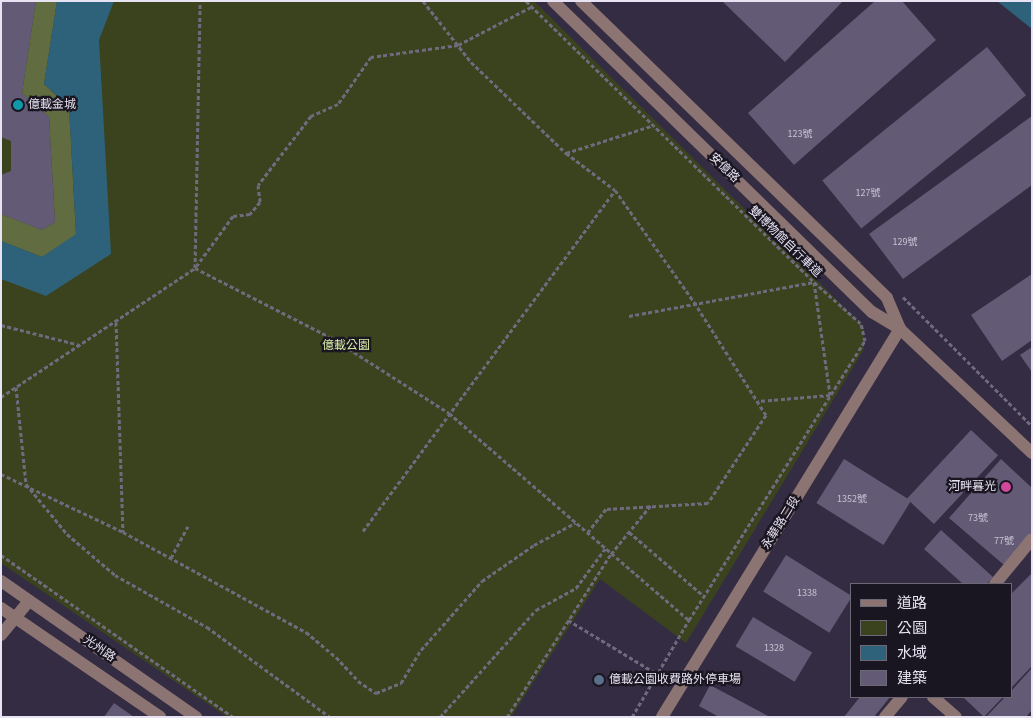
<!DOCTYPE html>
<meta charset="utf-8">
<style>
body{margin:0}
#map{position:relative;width:1033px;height:718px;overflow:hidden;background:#342c43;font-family:"Source Sans 3","Noto Sans TC",sans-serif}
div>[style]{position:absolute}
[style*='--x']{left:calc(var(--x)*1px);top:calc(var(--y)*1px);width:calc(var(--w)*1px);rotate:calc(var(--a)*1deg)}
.green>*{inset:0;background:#3a431e}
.forest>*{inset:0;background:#616d40}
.water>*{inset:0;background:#2e627a}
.building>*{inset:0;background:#635b75;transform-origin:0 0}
.path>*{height:3px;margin-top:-1.5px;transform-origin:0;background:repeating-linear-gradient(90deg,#706a7e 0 4px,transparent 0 6.5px)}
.minor>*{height:12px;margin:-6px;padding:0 6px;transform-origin:6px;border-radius:6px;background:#8c7472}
.dots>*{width:14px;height:14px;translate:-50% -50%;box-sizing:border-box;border:2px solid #1a1621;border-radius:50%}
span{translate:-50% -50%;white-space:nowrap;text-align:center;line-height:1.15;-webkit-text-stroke:4.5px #1a1621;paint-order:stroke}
.number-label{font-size:10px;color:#c6c1d3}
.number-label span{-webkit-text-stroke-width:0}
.poi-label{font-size:12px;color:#e7e3f2}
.left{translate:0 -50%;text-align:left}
.right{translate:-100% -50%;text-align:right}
.street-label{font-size:12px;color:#e7e3f2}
.park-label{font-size:12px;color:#daefa5}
.frame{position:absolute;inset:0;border:2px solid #e7e3f2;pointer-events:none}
.legend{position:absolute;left:850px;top:583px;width:162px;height:115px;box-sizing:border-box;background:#1a1621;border:1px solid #6c6875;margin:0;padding:6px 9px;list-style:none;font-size:15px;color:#e7e3f2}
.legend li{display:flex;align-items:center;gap:10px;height:25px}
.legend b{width:25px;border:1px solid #6c6875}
</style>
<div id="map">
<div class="green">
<div style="clip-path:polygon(1px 1px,534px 1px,864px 327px,864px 349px,686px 643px,600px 579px,511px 717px,227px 717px,1px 563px)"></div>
</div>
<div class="forest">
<div style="clip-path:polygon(36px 1px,57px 1px,44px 84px,69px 107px,76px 235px,42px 257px,1px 241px,1px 214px,42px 230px,55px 222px,49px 117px,22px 93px)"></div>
</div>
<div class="water">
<div style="clip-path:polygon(57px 1px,114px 1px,99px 40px,111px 254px,46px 296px,1px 279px,1px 241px,42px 257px,76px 234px,69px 107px,44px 84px)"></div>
<div style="clip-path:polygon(997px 1px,1032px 1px,1032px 29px)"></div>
</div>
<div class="building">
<div style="clip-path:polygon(1px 1px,36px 1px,22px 93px,49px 117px,55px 222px,42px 230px,1px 214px,1px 175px,11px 171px,11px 141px,1px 137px)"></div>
<div style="clip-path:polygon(722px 1px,843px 1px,785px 62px)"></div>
<div style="clip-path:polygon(875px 1px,902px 1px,936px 40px,794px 165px,748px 113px)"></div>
<div style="left:987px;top:47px;width:62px;height:212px;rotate:51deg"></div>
<div style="clip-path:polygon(1032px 116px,1032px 185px,903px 279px,869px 234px)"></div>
<div style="clip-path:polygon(1032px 274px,1032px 340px,1002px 361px,971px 315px)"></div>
<div style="clip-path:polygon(1032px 347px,1032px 372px,1020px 355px)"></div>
<div style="left:971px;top:430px;width:37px;height:94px;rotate:43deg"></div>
<div style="left:844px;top:459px;width:79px;height:52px;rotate:32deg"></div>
<div style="clip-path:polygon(1001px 459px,1032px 488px,1032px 532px,1004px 565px,949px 518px)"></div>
<div style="clip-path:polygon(941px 530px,993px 577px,987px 584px,963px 584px,924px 549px)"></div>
<div style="left:786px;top:555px;width:78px;height:43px;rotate:32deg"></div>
<div style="clip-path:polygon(1032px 573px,1032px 666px,1012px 687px,1012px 593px)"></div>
<div style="left:753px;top:617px;width:69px;height:34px;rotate:31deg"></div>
<div style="clip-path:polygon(1032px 668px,1032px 710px,1026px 717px,986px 717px,1005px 697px,1012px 697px,1012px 690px)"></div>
<div style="clip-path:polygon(710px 685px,770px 717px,719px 717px,699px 706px)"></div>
<div style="clip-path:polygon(860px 697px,890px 697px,874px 717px,844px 717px)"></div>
<div style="clip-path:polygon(963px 697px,1003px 697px,984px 717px)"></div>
<div style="clip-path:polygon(114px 703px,134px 717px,104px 717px)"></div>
</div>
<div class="path">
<div style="--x:423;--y:1;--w:78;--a:51.8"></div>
<div style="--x:471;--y:62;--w:132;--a:43.8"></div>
<div style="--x:566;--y:153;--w:61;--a:37.1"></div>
<div style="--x:615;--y:190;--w:137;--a:54.8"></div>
<div style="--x:694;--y:302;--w:134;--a:57.5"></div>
<div style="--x:766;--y:415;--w:105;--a:123.4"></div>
<div style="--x:708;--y:503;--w:102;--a:176.6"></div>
<div style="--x:606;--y:509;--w:31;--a:128"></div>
<div style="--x:526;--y:1;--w:402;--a:44.3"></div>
<div style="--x:814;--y:282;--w:62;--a:41.7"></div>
<div style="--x:531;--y:7;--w:82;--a:152.5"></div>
<div style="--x:458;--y:45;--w:88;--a:172.1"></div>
<div style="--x:371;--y:57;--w:57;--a:125.1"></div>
<div style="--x:338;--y:104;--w:30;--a:156"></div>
<div style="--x:311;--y:116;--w:87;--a:127.5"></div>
<div style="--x:258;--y:185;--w:17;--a:83"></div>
<div style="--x:260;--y:202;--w:16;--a:130"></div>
<div style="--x:250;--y:214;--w:17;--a:173"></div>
<div style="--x:233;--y:216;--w:64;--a:126.2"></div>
<div style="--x:195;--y:268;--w:154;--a:27.1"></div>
<div style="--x:332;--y:338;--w:139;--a:32.7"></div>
<div style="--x:449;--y:413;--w:317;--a:40.8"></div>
<div style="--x:689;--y:620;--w:330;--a:-57.8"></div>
<div style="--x:865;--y:341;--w:17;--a:-103"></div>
<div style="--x:566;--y:153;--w:89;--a:-17.6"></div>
<div style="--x:903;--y:297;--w:182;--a:45"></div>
<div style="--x:629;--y:316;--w:188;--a:-10.4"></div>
<div style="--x:814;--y:282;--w:114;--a:81.9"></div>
<div style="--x:830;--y:395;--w:72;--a:175.2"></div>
<div style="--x:116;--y:322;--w:210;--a:88.1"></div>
<div style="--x:1;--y:325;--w:81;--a:14.2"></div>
<div style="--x:16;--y:387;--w:98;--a:84.1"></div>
<div style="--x:26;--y:484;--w:65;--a:50.6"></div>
<div style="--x:67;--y:534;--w:63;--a:40.5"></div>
<div style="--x:115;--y:575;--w:106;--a:29.5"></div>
<div style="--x:207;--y:627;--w:152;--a:36.2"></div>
<div style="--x:1;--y:397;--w:233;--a:-33.6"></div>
<div style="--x:195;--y:268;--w:267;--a:-88.9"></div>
<div style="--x:1;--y:474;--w:135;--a:25.4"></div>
<div style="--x:123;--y:532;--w:209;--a:28.7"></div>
<div style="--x:306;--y:632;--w:39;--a:40"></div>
<div style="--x:336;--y:657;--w:33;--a:47"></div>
<div style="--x:358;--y:681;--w:22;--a:34"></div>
<div style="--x:376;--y:693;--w:27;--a:-22"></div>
<div style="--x:401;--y:683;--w:39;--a:-59"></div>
<div style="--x:421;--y:650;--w:92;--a:-48.5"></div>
<div style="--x:482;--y:581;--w:63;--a:-34.7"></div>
<div style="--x:534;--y:545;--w:47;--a:-28.2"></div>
<div style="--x:363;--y:531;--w:424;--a:-53.5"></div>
<div style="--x:629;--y:532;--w:99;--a:40.5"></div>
<div style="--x:1;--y:555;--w:283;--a:34.9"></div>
<div style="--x:171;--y:558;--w:36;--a:-62"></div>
<div style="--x:568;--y:620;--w:104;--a:31.2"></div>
<div style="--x:440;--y:717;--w:144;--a:-48.1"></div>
<div style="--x:536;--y:610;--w:46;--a:-28.8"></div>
<div style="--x:576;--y:588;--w:49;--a:-53.4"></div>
<div style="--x:507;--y:717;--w:193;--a:-57.5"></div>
<div style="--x:611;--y:554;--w:63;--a:-50.8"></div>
<div style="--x:632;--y:717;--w:113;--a:-59.6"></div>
</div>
<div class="minor">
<div style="--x:553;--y:1;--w:446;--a:44.3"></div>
<div style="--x:872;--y:312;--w:33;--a:31"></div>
<div style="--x:900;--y:329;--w:181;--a:43.2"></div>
<div style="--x:581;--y:1;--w:426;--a:44.1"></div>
<div style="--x:887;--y:298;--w:34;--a:67"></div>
<div style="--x:1;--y:581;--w:238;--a:34.9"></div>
<div style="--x:995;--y:584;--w:58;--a:-50.6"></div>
<div style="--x:1;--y:608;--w:193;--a:34.4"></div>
<div style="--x:1;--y:635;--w:44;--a:-50.5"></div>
<div style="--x:933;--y:697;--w:30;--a:41"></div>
<div style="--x:662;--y:717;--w:455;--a:-58.5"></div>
<div style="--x:885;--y:717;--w:26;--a:-50"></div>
</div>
<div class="dots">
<div style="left:18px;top:105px;background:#0f9aa8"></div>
<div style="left:1006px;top:487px;background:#d1479c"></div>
<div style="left:599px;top:680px;background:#5c6f8a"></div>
</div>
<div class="number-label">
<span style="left:800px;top:135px">123號</span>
<span style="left:868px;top:194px">127號</span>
<span style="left:905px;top:243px">129號</span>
<span style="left:852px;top:500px">1352號</span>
<span style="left:978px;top:519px">73號</span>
<span style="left:1004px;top:542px">77號</span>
<span style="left:807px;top:594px">1338</span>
<span style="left:774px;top:649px">1328</span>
</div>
<div class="poi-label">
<span class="left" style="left:28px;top:105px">億載金城</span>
<span class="right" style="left:996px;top:487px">河畔暮光</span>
<span class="left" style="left:609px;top:680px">億載公園收費路外停車場</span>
</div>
<div class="street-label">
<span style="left:724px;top:168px;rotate:44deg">安億路</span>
<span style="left:785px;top:242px;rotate:44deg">雙博物館自行車道</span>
<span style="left:781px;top:523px;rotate:-58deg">永華路二段</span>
<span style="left:99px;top:649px;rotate:35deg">光州路</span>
</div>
<div class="park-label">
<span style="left:346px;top:346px">億載公園</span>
</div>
<div class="frame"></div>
<ul class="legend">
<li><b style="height:6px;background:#8c7472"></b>道路</li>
<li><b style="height:14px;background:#3a431e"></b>公園</li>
<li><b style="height:14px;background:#2e627a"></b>水域</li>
<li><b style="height:14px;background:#635b75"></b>建築</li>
</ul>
</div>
